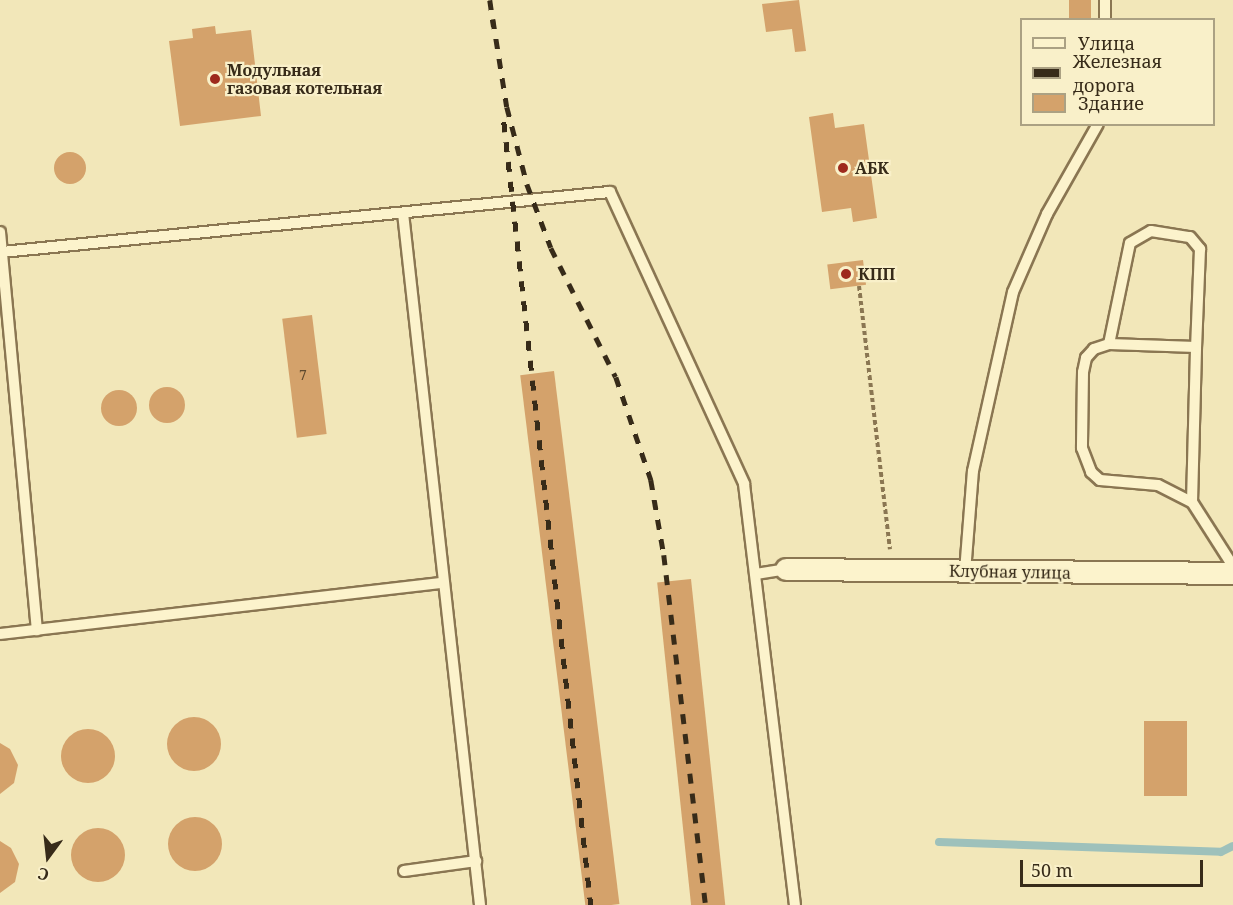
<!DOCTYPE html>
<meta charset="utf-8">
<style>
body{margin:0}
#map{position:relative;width:1233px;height:905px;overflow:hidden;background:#f2e7b9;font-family:"Noto Serif",serif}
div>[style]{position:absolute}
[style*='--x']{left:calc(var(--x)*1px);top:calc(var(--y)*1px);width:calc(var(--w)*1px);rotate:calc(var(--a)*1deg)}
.stream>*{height:8px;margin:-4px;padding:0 4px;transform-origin:4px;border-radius:4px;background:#9ec1bb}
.building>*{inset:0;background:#d4a26b;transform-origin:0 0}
.round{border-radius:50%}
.path>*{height:4px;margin-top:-2px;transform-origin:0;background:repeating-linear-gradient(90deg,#8a7652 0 4.5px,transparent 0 7.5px)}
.roads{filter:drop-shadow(2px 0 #8a7652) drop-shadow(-2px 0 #8a7652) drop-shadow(0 2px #8a7652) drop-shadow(0 -2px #8a7652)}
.lane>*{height:10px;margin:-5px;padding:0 5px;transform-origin:5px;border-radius:5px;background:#fcf3cc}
.street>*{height:21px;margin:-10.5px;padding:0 10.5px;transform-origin:10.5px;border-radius:10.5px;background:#fcf3cc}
.rail>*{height:4.5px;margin-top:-2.25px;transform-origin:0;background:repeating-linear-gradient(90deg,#372b19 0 10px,transparent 0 20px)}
.dots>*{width:16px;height:16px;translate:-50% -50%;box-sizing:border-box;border:3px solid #f9f0c9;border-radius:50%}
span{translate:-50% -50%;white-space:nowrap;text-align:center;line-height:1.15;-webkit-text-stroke:4.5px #f9f0c9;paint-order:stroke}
.number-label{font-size:14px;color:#5e492e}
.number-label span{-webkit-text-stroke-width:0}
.poi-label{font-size:16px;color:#372b19;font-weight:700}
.left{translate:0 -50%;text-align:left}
.street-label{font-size:16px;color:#372b19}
.legend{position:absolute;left:1020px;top:18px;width:195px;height:108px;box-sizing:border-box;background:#f9f0c9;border:2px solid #aba183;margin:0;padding:8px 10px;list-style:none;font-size:18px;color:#372b19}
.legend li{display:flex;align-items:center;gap:12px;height:30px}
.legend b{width:30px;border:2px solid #aba183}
.north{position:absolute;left:18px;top:827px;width:60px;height:60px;-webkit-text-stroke:4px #f9f0c9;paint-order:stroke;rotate:195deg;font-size:16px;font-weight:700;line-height:24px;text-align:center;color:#372b19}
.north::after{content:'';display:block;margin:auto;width:21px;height:27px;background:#372b19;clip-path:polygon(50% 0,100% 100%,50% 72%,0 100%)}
.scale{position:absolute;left:1020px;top:860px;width:183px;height:27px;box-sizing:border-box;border:3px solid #372b19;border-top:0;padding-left:8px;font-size:18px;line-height:21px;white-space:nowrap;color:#372b19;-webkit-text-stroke:4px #f9f0c9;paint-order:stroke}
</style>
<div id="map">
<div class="stream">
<div style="--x:939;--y:842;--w:282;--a:2"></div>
<div style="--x:1221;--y:852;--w:13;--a:-27"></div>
</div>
<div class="building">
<div style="clip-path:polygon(799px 0,806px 51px,795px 52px,792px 29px,766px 32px,762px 4px)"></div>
<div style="left:1069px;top:0;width:22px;height:20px"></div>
<div style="clip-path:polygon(215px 26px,216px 34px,251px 30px,261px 116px,180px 126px,169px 41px,193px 38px,192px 29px)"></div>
<div style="clip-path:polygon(833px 113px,835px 128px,864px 124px,877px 218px,853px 222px,851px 208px,822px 212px,809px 117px)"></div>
<div class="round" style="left:54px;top:152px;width:32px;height:32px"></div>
<div style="left:863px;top:260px;width:25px;height:36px;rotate:83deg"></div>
<div style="left:312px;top:315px;width:120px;height:30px;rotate:83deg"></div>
<div style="left:554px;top:371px;width:537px;height:34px;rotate:83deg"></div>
<div class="round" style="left:149px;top:387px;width:36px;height:36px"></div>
<div class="round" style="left:101px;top:390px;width:36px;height:36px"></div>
<div style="left:691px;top:579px;width:328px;height:34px;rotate:84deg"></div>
<div class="round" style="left:167px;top:717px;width:54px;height:54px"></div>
<div style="left:1144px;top:721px;width:43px;height:75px"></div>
<div class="round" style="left:61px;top:729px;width:54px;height:54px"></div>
<div style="clip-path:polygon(0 743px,10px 749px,18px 765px,14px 783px,0 794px)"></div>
<div class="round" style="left:168px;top:817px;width:54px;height:54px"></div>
<div class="round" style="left:71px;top:828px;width:54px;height:54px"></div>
<div style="clip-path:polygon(0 841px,11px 848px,19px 864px,15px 882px,0 893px)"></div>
</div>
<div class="path">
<div style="--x:859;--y:286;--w:265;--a:83.3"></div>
</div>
<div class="roads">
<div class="lane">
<div style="--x:1105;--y:0;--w:20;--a:90"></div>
<div style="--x:403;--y:213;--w:696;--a:83.65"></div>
<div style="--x:0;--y:232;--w:400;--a:84.7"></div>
<div style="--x:2;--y:252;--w:611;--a:-5.64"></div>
<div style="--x:610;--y:192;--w:321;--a:65.3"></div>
<div style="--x:744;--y:484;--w:424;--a:83.1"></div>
<div style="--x:1109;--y:344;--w:103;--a:-78.3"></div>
<div style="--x:1130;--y:243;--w:24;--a:-30"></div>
<div style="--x:1151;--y:231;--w:39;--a:9"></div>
<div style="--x:1190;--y:237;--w:16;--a:50"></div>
<div style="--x:1200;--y:249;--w:98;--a:92.3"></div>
<div style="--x:1192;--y:502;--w:155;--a:-88.5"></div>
<div style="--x:1196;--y:347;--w:87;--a:-178"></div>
<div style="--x:1109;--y:344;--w:16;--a:162"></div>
<div style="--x:1094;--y:349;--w:12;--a:132"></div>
<div style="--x:1086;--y:358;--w:14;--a:102"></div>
<div style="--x:1083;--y:372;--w:76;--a:90.8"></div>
<div style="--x:1082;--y:448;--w:26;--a:69"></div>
<div style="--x:1091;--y:472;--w:12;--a:42"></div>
<div style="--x:1100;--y:480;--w:58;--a:4.9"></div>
<div style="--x:1158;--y:485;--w:38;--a:27"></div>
<div style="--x:1192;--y:502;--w:76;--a:57.4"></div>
<div style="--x:965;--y:572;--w:101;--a:-85.5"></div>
<div style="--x:973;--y:471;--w:183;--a:-77.4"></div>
<div style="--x:1013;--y:292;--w:85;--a:-66.4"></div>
<div style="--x:1047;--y:214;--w:103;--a:-60.5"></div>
<div style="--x:756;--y:574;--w:30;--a:-9"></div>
<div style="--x:0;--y:634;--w:445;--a:-6.6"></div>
<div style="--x:404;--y:871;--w:73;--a:-7.9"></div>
</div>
<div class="street">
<div style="--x:786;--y:569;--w:447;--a:0.5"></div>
</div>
</div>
<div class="rail">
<div style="--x:490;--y:0;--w:27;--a:82"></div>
<div style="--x:493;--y:19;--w:89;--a:81"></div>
<div style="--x:507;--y:107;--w:80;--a:75.4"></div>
<div style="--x:527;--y:184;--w:68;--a:69.4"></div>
<div style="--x:551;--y:248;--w:144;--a:63.3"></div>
<div style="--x:616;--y:377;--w:109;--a:71.2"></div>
<div style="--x:651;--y:480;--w:76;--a:80.2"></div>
<div style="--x:664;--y:555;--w:353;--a:83.2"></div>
<div style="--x:504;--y:122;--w:788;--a:83.66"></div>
</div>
<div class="dots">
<div style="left:215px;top:79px;background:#9e2a1d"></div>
<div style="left:843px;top:168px;background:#9e2a1d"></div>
<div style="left:846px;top:274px;background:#9e2a1d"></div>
</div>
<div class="number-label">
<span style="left:303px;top:375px">7</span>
</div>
<div class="poi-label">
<span class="left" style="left:227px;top:79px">Модульная<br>газовая котельная</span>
<span class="left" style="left:855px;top:168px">АБК</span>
<span class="left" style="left:858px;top:274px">КПП</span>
</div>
<div class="street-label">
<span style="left:1010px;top:572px;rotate:1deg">Клубная улица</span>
</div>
<ul class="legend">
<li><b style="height:8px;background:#fcf3cc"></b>Улица</li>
<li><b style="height:8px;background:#372b19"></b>Железная дорога</li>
<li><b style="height:16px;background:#d4a26b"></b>Здание</li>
</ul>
<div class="north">С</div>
<div class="scale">50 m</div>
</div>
